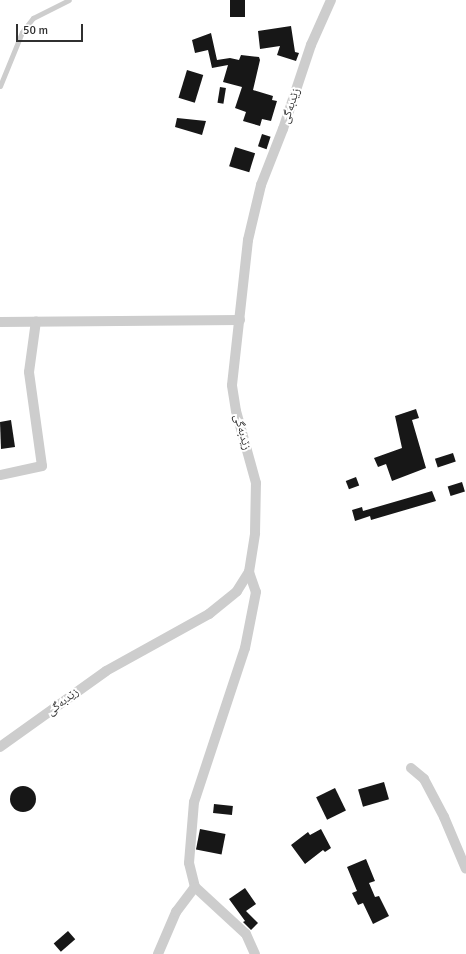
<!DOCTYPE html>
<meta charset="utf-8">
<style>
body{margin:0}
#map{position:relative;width:466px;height:954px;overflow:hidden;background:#fff;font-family:Signika,"Noto Naskh Arabic",sans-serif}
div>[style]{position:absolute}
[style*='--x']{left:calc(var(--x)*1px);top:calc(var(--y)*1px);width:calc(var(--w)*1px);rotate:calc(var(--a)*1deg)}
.building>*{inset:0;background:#171717;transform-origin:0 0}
.round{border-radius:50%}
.lane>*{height:5px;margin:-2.5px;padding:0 2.5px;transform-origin:2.5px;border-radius:2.5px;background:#cdcdcd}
.street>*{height:10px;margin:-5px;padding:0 5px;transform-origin:5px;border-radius:5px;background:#cdcdcd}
span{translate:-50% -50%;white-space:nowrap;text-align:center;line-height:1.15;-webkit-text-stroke:4px #fff;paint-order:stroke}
.street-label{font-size:12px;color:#303030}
.scale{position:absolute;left:16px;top:24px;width:67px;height:18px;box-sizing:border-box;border:2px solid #303030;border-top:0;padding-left:5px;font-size:12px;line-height:14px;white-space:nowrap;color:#303030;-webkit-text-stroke:3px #fff;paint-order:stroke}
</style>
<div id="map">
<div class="building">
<div style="left:230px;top:0;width:15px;height:17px"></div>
<div style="clip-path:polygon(291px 26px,295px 52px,299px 53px,296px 61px,277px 55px,280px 46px,260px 49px,258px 31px)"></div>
<div style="clip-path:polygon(211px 33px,217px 60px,230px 58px,239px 60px,241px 55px,259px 57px,260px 60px,253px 90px,273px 96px,272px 100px,277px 101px,271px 121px,262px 119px,260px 126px,243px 121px,246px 112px,235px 108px,242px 87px,223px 82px,228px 65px,212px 68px,208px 50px,195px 53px,192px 40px)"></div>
<div style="left:187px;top:70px;width:17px;height:29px;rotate:17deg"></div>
<div style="left:220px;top:87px;width:6px;height:16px;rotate:9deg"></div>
<div style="clip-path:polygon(177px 118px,206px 121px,202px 135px,175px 127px)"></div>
<div style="left:262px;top:134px;width:9px;height:13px;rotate:18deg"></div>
<div style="left:235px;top:147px;width:21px;height:20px;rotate:17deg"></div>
<div style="clip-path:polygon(416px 409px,419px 418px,412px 420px,426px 468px,392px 481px,386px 464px,378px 467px,374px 458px,402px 448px,395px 416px)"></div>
<div style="clip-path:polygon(11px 420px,15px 447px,1px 449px,0 422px)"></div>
<div style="left:453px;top:453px;width:9px;height:19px;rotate:72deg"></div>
<div style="left:356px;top:477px;width:9px;height:11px;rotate:69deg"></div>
<div style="left:462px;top:482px;width:10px;height:15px;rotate:73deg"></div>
<div style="clip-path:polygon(432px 491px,436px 501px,371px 520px,370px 516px,355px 521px,352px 510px,362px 507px,363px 511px)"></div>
<div style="left:384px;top:782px;width:18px;height:27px;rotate:74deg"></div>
<div class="round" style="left:10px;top:786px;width:26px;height:26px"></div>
<div style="left:335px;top:788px;width:25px;height:21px;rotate:64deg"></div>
<div style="left:214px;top:804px;width:19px;height:9px;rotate:6deg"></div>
<div style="left:200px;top:829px;width:26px;height:21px;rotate:11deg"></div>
<div style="clip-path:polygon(321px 829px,331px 848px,325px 852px,323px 850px,305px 864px,291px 845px,308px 832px,310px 835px)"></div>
<div style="clip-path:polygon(366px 859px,375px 881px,369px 883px,375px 897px,379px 896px,389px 916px,373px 924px,363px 903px,358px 905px,352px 893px,357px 891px,347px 867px)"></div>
<div style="clip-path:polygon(245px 888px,256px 904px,246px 911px,258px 923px,251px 930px,243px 922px,245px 921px,229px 899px)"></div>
<div style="left:68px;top:931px;width:11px;height:19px;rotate:49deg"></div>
</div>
<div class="lane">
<div style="--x:0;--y:86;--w:58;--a:-67.8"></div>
<div style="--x:22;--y:32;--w:18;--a:-52"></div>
<div style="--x:33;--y:18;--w:40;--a:-26.6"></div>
</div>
<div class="street">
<div style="--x:0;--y:322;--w:240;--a:-0.5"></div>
<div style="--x:0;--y:475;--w:43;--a:-12.1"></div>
<div style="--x:42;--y:466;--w:95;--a:-97.9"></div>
<div style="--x:29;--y:372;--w:51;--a:-82.2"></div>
<div style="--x:249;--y:572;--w:21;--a:71"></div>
<div style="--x:256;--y:592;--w:57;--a:101.1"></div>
<div style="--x:245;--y:648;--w:162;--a:108.3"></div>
<div style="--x:194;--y:802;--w:61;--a:94.7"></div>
<div style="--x:189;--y:863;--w:25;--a:76"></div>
<div style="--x:195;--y:887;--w:69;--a:42.7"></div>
<div style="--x:246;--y:934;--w:22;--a:66"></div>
<div style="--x:0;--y:747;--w:130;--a:-35.6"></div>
<div style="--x:106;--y:671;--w:118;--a:-29"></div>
<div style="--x:209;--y:614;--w:36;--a:-39"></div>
<div style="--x:237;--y:591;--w:22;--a:-58"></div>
<div style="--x:249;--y:572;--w:39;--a:-81"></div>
<div style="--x:255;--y:533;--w:50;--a:-88.9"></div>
<div style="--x:256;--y:483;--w:75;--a:-105.5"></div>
<div style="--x:236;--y:411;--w:26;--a:-99"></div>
<div style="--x:232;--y:385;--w:146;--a:-83.7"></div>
<div style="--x:248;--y:240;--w:57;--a:-76.7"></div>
<div style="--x:261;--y:185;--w:60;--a:-68.6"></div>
<div style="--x:283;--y:129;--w:89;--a:-71.6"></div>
<div style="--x:311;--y:45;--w:49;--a:-66"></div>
<div style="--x:411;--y:768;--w:17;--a:40"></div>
<div style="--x:424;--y:779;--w:43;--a:62.2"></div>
<div style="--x:444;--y:817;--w:56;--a:67.1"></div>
<div style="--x:158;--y:954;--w:46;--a:-66.8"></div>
<div style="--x:176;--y:912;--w:31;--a:-53"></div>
</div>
<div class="street-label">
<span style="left:291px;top:106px;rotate:-72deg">زێدبەگی</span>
<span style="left:242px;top:432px;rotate:74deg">زێدبەگی</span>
<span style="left:63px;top:702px;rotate:-38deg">زێدبەگی</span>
</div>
<div class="scale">50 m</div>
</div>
